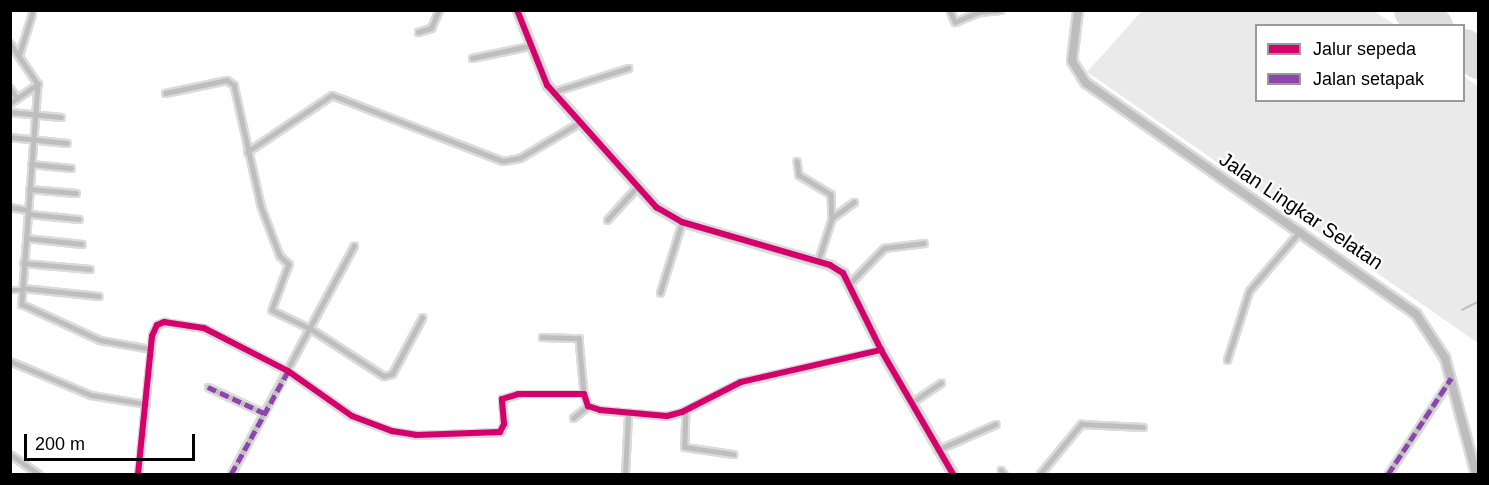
<!DOCTYPE html>
<style>
body{margin:0}
#map{position:relative;width:1489px;height:485px;overflow:hidden;background:#fff;font-family:Helvetica,sans-serif}
div>[style]{position:absolute}
[style*='--x']{left:calc(var(--x)*1px);top:calc(var(--y)*1px);width:calc(var(--w)*1px);rotate:calc(var(--a)*1deg)}
.green>*{inset:0;background:#eaeaea}
.stream>*{height:1.5px;margin:-0.75px;padding:0 0.75px;transform-origin:0.75px;border-radius:0.75px;background:#bcbcbc}
.runway>*{height:39px;margin:-19.5px;padding:0 19.5px;transform-origin:19.5px;border-radius:19.5px;background:#dedede}
.roads{filter:drop-shadow(2px 0 #dbdbdb) drop-shadow(-2px 0 #dbdbdb) drop-shadow(0 2px #dbdbdb) drop-shadow(0 -2px #dbdbdb)}
.street>*{height:4.5px;margin:-2.25px;padding:0 2.25px;transform-origin:2.25px;border-radius:2.25px;background:#bebebe}
.secondary>*{height:7px;margin:-3.5px;padding:0 3.5px;transform-origin:3.5px;border-radius:3.5px;background:#c1c1c1}
.highway>*{height:8px;margin:-4px;padding:0 4px;transform-origin:4px;border-radius:4px;background:#bdbdbd}
.quiet>*{height:4.5px;margin-top:-2.25px;transform-origin:0;background:repeating-linear-gradient(90deg,#8e44ad 0 9px,transparent 0 13.5px)}
.cycleway>*{height:6px;margin:-3px;padding:0 3px;transform-origin:3px;border-radius:3px;background:#d6006c}
span{translate:-50% -50%;white-space:nowrap;text-align:center;line-height:1.15;-webkit-text-stroke:4.5px #fff;paint-order:stroke}
.street-label{font-size:20px;color:#000}
.frame{position:absolute;inset:0;border:12px solid #000;pointer-events:none}
.legend{position:absolute;left:1255px;top:24px;width:210px;height:78px;box-sizing:border-box;background:#fff;border:2px solid #999;margin:0;padding:8px 10px;list-style:none;font-size:18px;color:#000}
.legend li{display:flex;align-items:center;gap:12px;height:30px}
.legend b{width:30px;border:2px solid #999}
.scale{position:absolute;left:24px;top:434px;width:171px;height:27px;box-sizing:border-box;border:3px solid #000;border-top:0;padding-left:8px;font-size:18px;line-height:21px;white-space:nowrap;color:#000;-webkit-text-stroke:4px #fff;paint-order:stroke}
</style>
<div id="map">
<div class="green">
<div style="clip-path:polygon(1142px 11px,1374px 11px,1395px 25px,1256px 26px,1256px 100px,1464px 100px,1464px 76px,1478px 87px,1478px 343px,1087px 72px)"></div>
</div>
<div class="stream">
<div style="--x:1462;--y:310;--w:18;--a:-27"></div>
</div>
<div class="runway">
<div style="--x:1413;--y:10;--w:26;--a:39"></div>
<div style="--x:1464;--y:48;--w:18;--a:38"></div>
</div>
<div class="roads">
<div class="street">
<div style="--x:950;--y:10;--w:13;--a:67"></div>
<div style="--x:955;--y:22;--w:26;--a:-23"></div>
<div style="--x:979;--y:12;--w:21;--a:-5"></div>
<div style="--x:418;--y:32;--w:14;--a:-17"></div>
<div style="--x:431;--y:28;--w:20;--a:-66"></div>
<div style="--x:10;--y:43;--w:50;--a:55.7"></div>
<div style="--x:38;--y:84;--w:221;--a:94.2"></div>
<div style="--x:22;--y:304;--w:86;--a:24.8"></div>
<div style="--x:100;--y:340;--w:52;--a:10"></div>
<div style="--x:19;--y:55;--w:43;--a:-72.4"></div>
<div style="--x:472;--y:58;--w:58;--a:-11.9"></div>
<div style="--x:10;--y:88;--w:12;--a:55"></div>
<div style="--x:553;--y:92;--w:79;--a:-17.7"></div>
<div style="--x:165;--y:93;--w:63;--a:-11.8"></div>
<div style="--x:227;--y:80;--w:9;--a:36"></div>
<div style="--x:234;--y:85;--w:124;--a:77.4"></div>
<div style="--x:261;--y:206;--w:53;--a:69.2"></div>
<div style="--x:280;--y:256;--w:12;--a:42"></div>
<div style="--x:289;--y:264;--w:49;--a:110.3"></div>
<div style="--x:272;--y:310;--w:43;--a:26"></div>
<div style="--x:311;--y:329;--w:87;--a:32.8"></div>
<div style="--x:384;--y:376;--w:8;--a:-14"></div>
<div style="--x:392;--y:374;--w:64;--a:-61.8"></div>
<div style="--x:10;--y:103;--w:34;--a:-34"></div>
<div style="--x:10;--y:112;--w:51;--a:5.6"></div>
<div style="--x:10;--y:137;--w:57;--a:6"></div>
<div style="--x:247;--y:152;--w:102;--a:-33.8"></div>
<div style="--x:332;--y:95;--w:183;--a:21.1"></div>
<div style="--x:503;--y:161;--w:17;--a:-10"></div>
<div style="--x:520;--y:158;--w:69;--a:-30.7"></div>
<div style="--x:797;--y:161;--w:14;--a:82"></div>
<div style="--x:799;--y:175;--w:37;--a:31"></div>
<div style="--x:831;--y:194;--w:24;--a:88"></div>
<div style="--x:31;--y:164;--w:40;--a:5.7"></div>
<div style="--x:29;--y:189;--w:47;--a:4.9"></div>
<div style="--x:10;--y:207;--w:17;--a:10"></div>
<div style="--x:29;--y:214;--w:50;--a:5.7"></div>
<div style="--x:607;--y:220;--w:45;--a:-47.7"></div>
<div style="--x:26;--y:238;--w:56;--a:6.1"></div>
<div style="--x:818;--y:261;--w:45;--a:-72"></div>
<div style="--x:832;--y:218;--w:27;--a:-36"></div>
<div style="--x:23;--y:263;--w:67;--a:5.1"></div>
<div style="--x:850;--y:283;--w:49;--a:-45.8"></div>
<div style="--x:884;--y:248;--w:40;--a:-7.1"></div>
<div style="--x:23;--y:288;--w:76;--a:6"></div>
<div style="--x:10;--y:290;--w:12;--a:0"></div>
<div style="--x:660;--y:293;--w:74;--a:-72.8"></div>
<div style="--x:542;--y:337;--w:37;--a:2"></div>
<div style="--x:579;--y:338;--w:56;--a:84.9"></div>
<div style="--x:1227;--y:360;--w:72;--a:-72.3"></div>
<div style="--x:1249;--y:291;--w:79;--a:-49.6"></div>
<div style="--x:10;--y:361;--w:88;--a:22.8"></div>
<div style="--x:91;--y:395;--w:56;--a:9.3"></div>
<div style="--x:208;--y:387;--w:62;--a:24.9"></div>
<div style="--x:911;--y:403;--w:36;--a:-34"></div>
<div style="--x:686;--y:410;--w:37;--a:92"></div>
<div style="--x:685;--y:447;--w:49;--a:8.3"></div>
<div style="--x:573;--y:418;--w:19;--a:-39"></div>
<div style="--x:937;--y:450;--w:64;--a:-23.8"></div>
<div style="--x:10;--y:454;--w:35;--a:35"></div>
<div style="--x:1001;--y:470;--w:5;--a:53"></div>
<div style="--x:138;--y:474;--w:139;--a:-84.2"></div>
<div style="--x:152;--y:336;--w:12;--a:-66"></div>
<div style="--x:157;--y:325;--w:8;--a:-23"></div>
<div style="--x:164;--y:322;--w:40;--a:8.5"></div>
<div style="--x:204;--y:328;--w:94;--a:27.1"></div>
<div style="--x:288;--y:371;--w:78;--a:35.1"></div>
<div style="--x:352;--y:416;--w:43;--a:20.6"></div>
<div style="--x:392;--y:431;--w:24;--a:9"></div>
<div style="--x:416;--y:435;--w:84;--a:-2"></div>
<div style="--x:500;--y:432;--w:9;--a:-63"></div>
<div style="--x:504;--y:424;--w:25;--a:-95"></div>
<div style="--x:502;--y:399;--w:17;--a:-17"></div>
<div style="--x:518;--y:394;--w:66;--a:0"></div>
<div style="--x:584;--y:394;--w:13;--a:72"></div>
<div style="--x:588;--y:406;--w:13;--a:18"></div>
<div style="--x:600;--y:410;--w:67;--a:5.1"></div>
<div style="--x:667;--y:416;--w:16;--a:-15"></div>
<div style="--x:682;--y:412;--w:66;--a:-27"></div>
<div style="--x:741;--y:382;--w:144;--a:-12.9"></div>
<div style="--x:231;--y:474;--w:259;--a:-61.7"></div>
<div style="--x:625;--y:474;--w:60;--a:-87.1"></div>
<div style="--x:1040;--y:474;--w:65;--a:-50.6"></div>
<div style="--x:1081;--y:424;--w:62;--a:2.8"></div>
<div style="--x:1388;--y:474;--w:113;--a:-56.6"></div>
</div>
<div class="secondary">
<div style="--x:517;--y:10;--w:81;--a:68.2"></div>
<div style="--x:547;--y:85;--w:164;--a:48.2"></div>
<div style="--x:656;--y:207;--w:30;--a:30"></div>
<div style="--x:682;--y:222;--w:154;--a:16.2"></div>
<div style="--x:830;--y:265;--w:15;--a:32"></div>
<div style="--x:843;--y:273;--w:86;--a:63.7"></div>
<div style="--x:881;--y:350;--w:143;--a:59.9"></div>
</div>
<div class="highway">
<div style="--x:1078;--y:10;--w:51;--a:96.7"></div>
<div style="--x:1072;--y:61;--w:26;--a:58"></div>
<div style="--x:1086;--y:83;--w:403;--a:35"></div>
<div style="--x:1416;--y:314;--w:53;--a:56.6"></div>
<div style="--x:1445;--y:358;--w:120;--a:75"></div>
</div>
</div>
<div class="quiet">
<div style="--x:208;--y:387;--w:62;--a:24.9"></div>
<div style="--x:231;--y:474;--w:118;--a:-61"></div>
<div style="--x:1388;--y:474;--w:115;--a:-56.7"></div>
</div>
<div class="cycleway">
<div style="--x:517;--y:10;--w:81;--a:68.2"></div>
<div style="--x:547;--y:85;--w:164;--a:48.2"></div>
<div style="--x:656;--y:207;--w:30;--a:30"></div>
<div style="--x:682;--y:222;--w:154;--a:16.2"></div>
<div style="--x:830;--y:265;--w:15;--a:32"></div>
<div style="--x:843;--y:273;--w:86;--a:63.7"></div>
<div style="--x:881;--y:350;--w:143;--a:59.9"></div>
<div style="--x:138;--y:474;--w:139;--a:-84.2"></div>
<div style="--x:152;--y:336;--w:12;--a:-66"></div>
<div style="--x:157;--y:325;--w:8;--a:-23"></div>
<div style="--x:164;--y:322;--w:40;--a:8.5"></div>
<div style="--x:204;--y:328;--w:94;--a:27.1"></div>
<div style="--x:288;--y:371;--w:78;--a:35.1"></div>
<div style="--x:352;--y:416;--w:43;--a:20.6"></div>
<div style="--x:392;--y:431;--w:24;--a:9"></div>
<div style="--x:416;--y:435;--w:84;--a:-2"></div>
<div style="--x:500;--y:432;--w:9;--a:-63"></div>
<div style="--x:504;--y:424;--w:25;--a:-95"></div>
<div style="--x:502;--y:399;--w:17;--a:-17"></div>
<div style="--x:518;--y:394;--w:66;--a:0"></div>
<div style="--x:584;--y:394;--w:13;--a:72"></div>
<div style="--x:588;--y:406;--w:13;--a:18"></div>
<div style="--x:600;--y:410;--w:67;--a:5.1"></div>
<div style="--x:667;--y:416;--w:16;--a:-15"></div>
<div style="--x:682;--y:412;--w:66;--a:-27"></div>
<div style="--x:741;--y:382;--w:144;--a:-12.9"></div>
</div>
<div class="street-label">
<span style="left:1301px;top:211px;rotate:34deg">Jalan Lingkar Selatan</span>
</div>
<div class="frame"></div>
<ul class="legend">
<li><b style="height:8px;background:#d6006c"></b>Jalur sepeda</li>
<li><b style="height:8px;background:#8e44ad"></b>Jalan setapak</li>
</ul>
<div class="scale">200 m</div>
</div>
